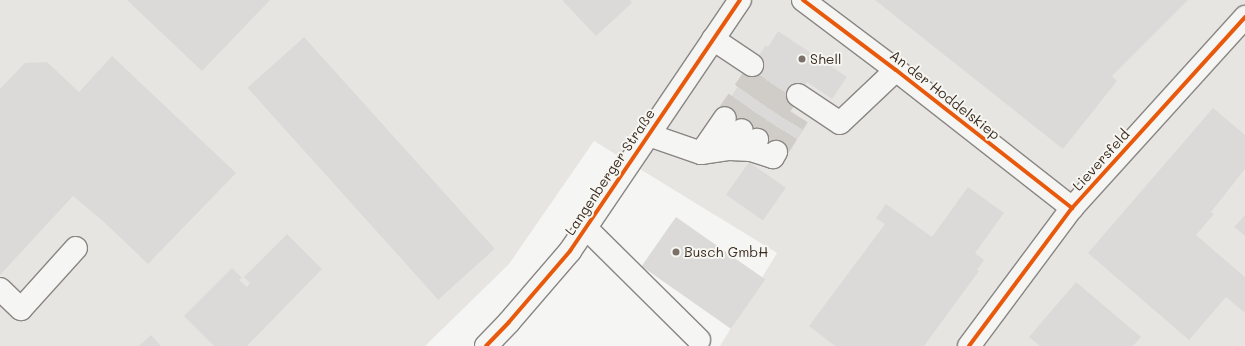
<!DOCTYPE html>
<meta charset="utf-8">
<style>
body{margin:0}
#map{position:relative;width:1245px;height:346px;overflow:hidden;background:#f5f5f3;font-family:Mali,sans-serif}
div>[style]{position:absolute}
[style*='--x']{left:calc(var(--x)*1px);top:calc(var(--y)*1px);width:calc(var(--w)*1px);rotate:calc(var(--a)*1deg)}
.built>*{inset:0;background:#e7e5e2}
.building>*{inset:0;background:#dbdad8;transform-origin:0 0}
.minor-tunnel>*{height:22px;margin-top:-11px;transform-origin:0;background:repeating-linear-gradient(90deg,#d0ccc8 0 22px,transparent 0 33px)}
.roads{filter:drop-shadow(1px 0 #8a8683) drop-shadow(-1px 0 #8a8683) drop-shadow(0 1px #8a8683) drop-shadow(0 -1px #8a8683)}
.minor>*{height:22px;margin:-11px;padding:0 11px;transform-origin:11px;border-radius:11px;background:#f5f5f3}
.major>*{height:22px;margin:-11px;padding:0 11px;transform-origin:11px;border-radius:11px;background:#f5f5f3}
.cycleway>*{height:4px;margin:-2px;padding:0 2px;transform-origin:2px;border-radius:2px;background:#e8590c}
.dots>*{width:11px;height:11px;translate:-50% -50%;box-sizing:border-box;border:2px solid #f6f6f2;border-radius:50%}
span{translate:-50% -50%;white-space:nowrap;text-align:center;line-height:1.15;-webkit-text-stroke:4px #f6f6f2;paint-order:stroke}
.poi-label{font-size:14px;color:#3b2a1e}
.left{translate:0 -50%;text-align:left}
.street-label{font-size:14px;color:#3b2a1e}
</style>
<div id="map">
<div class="built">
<div style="clip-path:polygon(0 0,1245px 0,1245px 346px,720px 346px,777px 253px,594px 141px,509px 264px,425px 346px,0 346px)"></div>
</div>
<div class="building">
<div style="clip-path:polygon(127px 0,270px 0,202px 71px)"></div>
<div style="clip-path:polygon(562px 0,630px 0,632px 3px,596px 36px)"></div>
<div style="clip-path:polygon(875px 0,1188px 0,1112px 76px,1117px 81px,1063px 149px)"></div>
<div style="clip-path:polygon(778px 31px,847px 77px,832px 99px,807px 82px,788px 109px,808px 123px,785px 159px,719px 114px,766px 45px,768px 47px)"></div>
<div style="left:304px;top:37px;width:285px;height:76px;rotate:48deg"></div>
<div style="clip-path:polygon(112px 56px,236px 173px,148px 264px,103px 221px,73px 196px,0 275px,0 89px,25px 63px,47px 62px,79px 92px)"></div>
<div style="clip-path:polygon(1213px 108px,1245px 135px,1245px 169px,1211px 212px,1214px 214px,1196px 235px,1245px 277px,1245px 313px,1226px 297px,1189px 340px,1088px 253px)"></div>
<div style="left:749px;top:162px;width:45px;height:40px;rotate:35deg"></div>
<div style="clip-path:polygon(968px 187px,1004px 213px,975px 253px,984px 260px,977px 270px,979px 271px,924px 346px,835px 346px,809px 326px,885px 224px,876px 218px,886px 204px,932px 237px)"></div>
<div style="clip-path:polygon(1245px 215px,1245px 236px,1234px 227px)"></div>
<div style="left:676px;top:217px;width:109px;height:60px;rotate:35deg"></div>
<div style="clip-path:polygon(287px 234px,322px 269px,247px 346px,214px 346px,184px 316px,232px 268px,242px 278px,239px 280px,247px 287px,250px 283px,244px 277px)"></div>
<div style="clip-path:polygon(1076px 282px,1141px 337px,1133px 346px,1040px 346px,1029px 337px)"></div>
<div style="clip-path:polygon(151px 335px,161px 346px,139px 346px)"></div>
</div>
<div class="minor-tunnel">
<div style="--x:725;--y:118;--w:60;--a:-55.2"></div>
<div style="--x:742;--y:130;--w:60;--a:-55.2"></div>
<div style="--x:757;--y:140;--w:60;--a:-55.2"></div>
<div style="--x:776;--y:152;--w:42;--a:-58.6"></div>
</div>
<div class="roads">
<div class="minor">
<div style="--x:803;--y:0;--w:116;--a:37"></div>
<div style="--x:896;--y:70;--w:224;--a:38.1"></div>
<div style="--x:713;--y:39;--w:47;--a:33.7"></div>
<div style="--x:798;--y:95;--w:50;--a:33.7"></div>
<div style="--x:840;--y:123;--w:77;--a:-43.4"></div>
<div style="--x:649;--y:135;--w:55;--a:19.1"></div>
<div style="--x:701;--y:153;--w:42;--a:-55.6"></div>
<div style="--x:730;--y:149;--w:21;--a:3"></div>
<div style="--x:751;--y:150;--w:12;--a:-59"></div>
<div style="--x:751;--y:150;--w:23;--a:18"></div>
<div style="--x:773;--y:157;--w:6;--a:-59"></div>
<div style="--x:701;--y:153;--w:29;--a:-8"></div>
<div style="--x:730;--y:149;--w:22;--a:-58"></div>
<div style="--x:586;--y:228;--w:159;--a:44.7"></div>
<div style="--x:0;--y:289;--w:29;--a:44"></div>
<div style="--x:21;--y:309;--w:82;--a:-48"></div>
<div style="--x:969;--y:346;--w:172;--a:-53.3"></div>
<div style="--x:1072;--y:208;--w:258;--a:-47.8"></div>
</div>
<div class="major">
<div style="--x:486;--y:346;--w:33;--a:-46"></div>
<div style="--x:509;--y:322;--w:94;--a:-49.3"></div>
<div style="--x:570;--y:251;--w:303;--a:-55.9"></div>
</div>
</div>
<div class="cycleway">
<div style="--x:803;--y:0;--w:116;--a:37"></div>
<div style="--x:896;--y:70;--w:224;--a:38.1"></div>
<div style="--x:486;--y:346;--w:33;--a:-46"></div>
<div style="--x:509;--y:322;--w:94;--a:-49.3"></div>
<div style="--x:570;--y:251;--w:303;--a:-55.9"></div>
<div style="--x:969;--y:346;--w:172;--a:-53.3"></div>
<div style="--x:1072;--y:208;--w:258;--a:-47.8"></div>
</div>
<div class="dots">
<div style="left:802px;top:59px;background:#7c7169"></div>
<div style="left:676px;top:252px;background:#7c7169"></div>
</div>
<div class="poi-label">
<span class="left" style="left:810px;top:59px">Shell</span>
<span class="left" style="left:684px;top:252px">Busch GmbH</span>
</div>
<div class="street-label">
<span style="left:945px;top:95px;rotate:38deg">An der Hoddelskiep</span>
<span style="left:1101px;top:160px;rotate:-48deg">Lieversfeld</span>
<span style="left:610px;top:172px;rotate:-56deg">Langenberger Straße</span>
</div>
</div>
